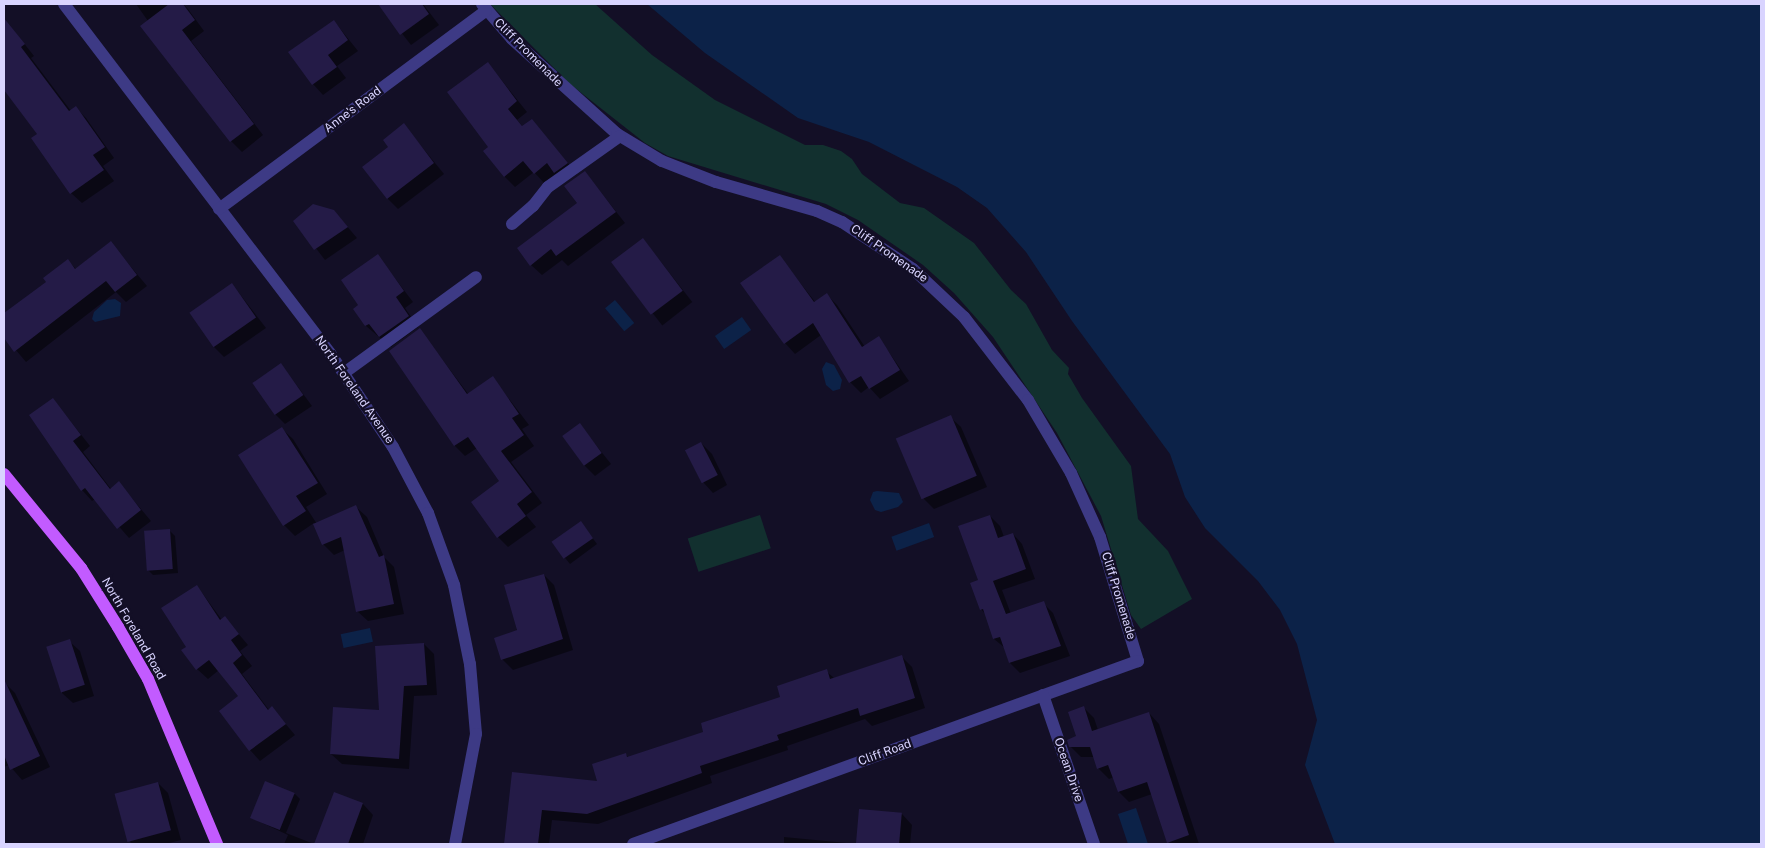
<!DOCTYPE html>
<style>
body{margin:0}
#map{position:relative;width:1765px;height:848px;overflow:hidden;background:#130f26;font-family:"Public Sans",sans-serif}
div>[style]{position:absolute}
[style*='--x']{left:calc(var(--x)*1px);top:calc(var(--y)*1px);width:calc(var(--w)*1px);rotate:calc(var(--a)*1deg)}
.green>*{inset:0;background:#12302f;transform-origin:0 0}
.water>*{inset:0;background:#0c2248;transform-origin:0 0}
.shadow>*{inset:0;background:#0007;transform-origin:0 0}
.building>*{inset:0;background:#241b47;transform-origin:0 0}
.minor>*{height:12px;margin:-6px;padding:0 6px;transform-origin:6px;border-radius:6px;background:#3d3a85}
.major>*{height:12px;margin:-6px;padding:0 6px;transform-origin:6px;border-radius:6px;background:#c25bff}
span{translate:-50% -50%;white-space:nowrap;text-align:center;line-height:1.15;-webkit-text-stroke:4.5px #130f26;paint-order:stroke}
.street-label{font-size:12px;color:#d9d4ff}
.frame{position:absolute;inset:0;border:5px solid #d9d4ff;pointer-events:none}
</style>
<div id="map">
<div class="green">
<div style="clip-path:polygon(490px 4px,595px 4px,652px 55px,715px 100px,805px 145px,823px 145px,841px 151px,852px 159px,862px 174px,900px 203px,924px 208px,974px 243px,1011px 290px,1026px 304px,1052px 350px,1069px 368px,1068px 374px,1082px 398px,1131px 466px,1138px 519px,1168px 551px,1192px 599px,1141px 629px,1131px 615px,1101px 516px,1057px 433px,993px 337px,954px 293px,923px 265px,858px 220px,826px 204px,668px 156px,645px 143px,570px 84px)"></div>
<div style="left:760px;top:515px;width:35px;height:76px;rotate:72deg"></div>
</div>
<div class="water">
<div style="clip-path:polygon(647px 4px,1761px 4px,1761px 844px,1335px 844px,1305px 765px,1317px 720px,1297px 644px,1280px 610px,1258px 581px,1205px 528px,1185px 497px,1170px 454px,1072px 321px,1026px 252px,987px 208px,957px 187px,869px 142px,798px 118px,705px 53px)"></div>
<div style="clip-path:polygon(115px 299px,121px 303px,120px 316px,95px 322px,92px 319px,94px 312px,107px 300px)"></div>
<div style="left:615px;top:300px;width:30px;height:13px;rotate:50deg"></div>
<div style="left:742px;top:317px;width:16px;height:33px;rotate:55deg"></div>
<div style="clip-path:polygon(826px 362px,834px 365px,842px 380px,840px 389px,833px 391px,826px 385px,822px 369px)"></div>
<div style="clip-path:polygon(877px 491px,899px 493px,903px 502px,898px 507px,881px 512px,875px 510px,870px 500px,873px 492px)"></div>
<div style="left:929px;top:523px;width:15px;height:40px;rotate:70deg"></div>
<div style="left:370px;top:628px;width:14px;height:30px;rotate:78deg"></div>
<div style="clip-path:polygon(1136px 808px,1148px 844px,1128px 844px,1118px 814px)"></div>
</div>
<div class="shadow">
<div style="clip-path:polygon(136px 4px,183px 4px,188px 9px,204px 31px,191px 41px,263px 135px,242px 152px,231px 141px,142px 26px,148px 21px)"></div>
<div style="clip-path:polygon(379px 4px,423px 4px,439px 25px,411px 45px)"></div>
<div style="clip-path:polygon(4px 18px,34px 56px,31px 58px,71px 111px,76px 108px,86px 118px,114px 158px,103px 166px,114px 181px,82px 203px,71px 193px,38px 134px,4px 88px)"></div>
<div style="clip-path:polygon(334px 21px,358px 51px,337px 66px,346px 78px,323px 95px,313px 84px)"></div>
<div style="clip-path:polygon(488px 63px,527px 112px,517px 120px,523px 127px,532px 120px,577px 174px,565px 182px,557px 174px,545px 184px,534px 172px,515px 187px,504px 176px,490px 147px)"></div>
<div style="clip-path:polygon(404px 125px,444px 174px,398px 209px,387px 198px,390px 147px)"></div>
<div style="clip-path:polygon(585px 172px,625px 223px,568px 266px,562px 260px,542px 275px,531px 265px,579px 204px)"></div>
<div style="clip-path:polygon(334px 211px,357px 238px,325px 260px,295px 221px)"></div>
<div style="left:643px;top:239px;width:80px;height:38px;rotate:52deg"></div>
<div style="clip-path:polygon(110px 242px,147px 286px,126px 302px,116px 292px,26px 362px,4px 336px,4px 314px,47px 282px,68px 261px,76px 269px)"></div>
<div style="clip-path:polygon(378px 256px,413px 302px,405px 308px,418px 327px,391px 347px,366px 326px,354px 309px,360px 306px)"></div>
<div style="clip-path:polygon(779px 256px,816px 303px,827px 295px,837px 305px,865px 347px,879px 338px,909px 381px,880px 399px,869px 387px,861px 393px,850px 382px,821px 335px,795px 354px,785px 343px)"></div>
<div style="clip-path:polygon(232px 284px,266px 328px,224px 357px,213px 346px)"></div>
<div style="clip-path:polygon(420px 330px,469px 395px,493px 378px,529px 425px,522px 429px,534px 446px,511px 462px,542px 503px,526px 515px,536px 527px,508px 547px,498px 537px,501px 481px,477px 448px,465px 456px,455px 446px,390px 351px)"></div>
<div style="clip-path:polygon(281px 364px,312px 406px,285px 424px,275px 414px)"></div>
<div style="clip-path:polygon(53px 399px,90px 446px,83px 452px,111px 489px,119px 483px,151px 521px,129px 538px,95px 499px,92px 501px,82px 490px,31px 415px)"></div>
<div style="clip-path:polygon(950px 417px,961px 427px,987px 487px,934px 509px,924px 499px)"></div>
<div style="clip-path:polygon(580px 425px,611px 464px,595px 476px,584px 465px)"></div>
<div style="clip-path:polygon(282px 429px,293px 439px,327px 494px,306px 507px,317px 524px,356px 507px,367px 517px,384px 557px,394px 567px,404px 614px,368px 621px,357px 611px,345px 550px,334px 555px,323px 544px,314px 523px,295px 536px,284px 525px,240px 456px)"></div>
<div style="clip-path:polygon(701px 443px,712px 454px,727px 485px,713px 493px,703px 482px)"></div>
<div style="clip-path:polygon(990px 516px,1000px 526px,1004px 537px,1013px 534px,1022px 544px,1035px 579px,1002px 590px,1011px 614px,1043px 603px,1053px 613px,1070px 656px,1020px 673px,1010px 663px,1005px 648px,994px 639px,986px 615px,981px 609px,980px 581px)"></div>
<div style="clip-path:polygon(585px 528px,597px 544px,570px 564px,553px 543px)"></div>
<div style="clip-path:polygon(170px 531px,175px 536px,178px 573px,153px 575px,148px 570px)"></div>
<div style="clip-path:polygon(544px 575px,554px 585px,573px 650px,513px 670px,502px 659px)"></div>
<div style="clip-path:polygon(197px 586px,222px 620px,225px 618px,248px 645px,240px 651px,252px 666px,242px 674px,269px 710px,272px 708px,295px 735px,260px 761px,250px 750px,240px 697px,219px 670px,208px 679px,197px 669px,188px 647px)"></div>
<div style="clip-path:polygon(69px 641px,80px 651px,94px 696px,73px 703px,62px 693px)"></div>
<div style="clip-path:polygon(424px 644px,434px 654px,437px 695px,414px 696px,409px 769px,342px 764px,331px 754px,380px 712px)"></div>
<div style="clip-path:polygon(901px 656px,912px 667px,925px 708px,872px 726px,865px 719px,787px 746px,788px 750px,710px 776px,712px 783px,598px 824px,552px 820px,549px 844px,505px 844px,513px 774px,599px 783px,625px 754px,629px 758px,705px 733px,782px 698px,826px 671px,834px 678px)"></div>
<div style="clip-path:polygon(5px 683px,15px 693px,50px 767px,22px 780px,9px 765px,4px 767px)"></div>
<div style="clip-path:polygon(1084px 708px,1094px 718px,1098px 730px,1149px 713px,1159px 724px,1199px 844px,1170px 844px,1152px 794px,1129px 802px,1119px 792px,1114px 777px,1109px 779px,1098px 768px,1094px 757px,1081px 757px,1070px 746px,1078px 737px)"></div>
<div style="clip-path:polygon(158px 783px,168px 793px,181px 840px,165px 844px,131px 844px,116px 794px)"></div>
<div style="clip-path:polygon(295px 794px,300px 799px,286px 833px,314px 844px,284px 844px,288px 835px,252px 818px)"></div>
<div style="clip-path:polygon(335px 794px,363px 804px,373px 815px,363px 844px,315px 844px)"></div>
<div style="clip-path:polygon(902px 814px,912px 825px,910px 844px,784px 844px,784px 837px,857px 844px)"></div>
</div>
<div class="building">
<div style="clip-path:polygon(169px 4px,183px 4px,195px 20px,182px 30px,254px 124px,230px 142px,140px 26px)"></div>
<div style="clip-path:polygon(378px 4px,422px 4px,429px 14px,400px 35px)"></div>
<div style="clip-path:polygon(4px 18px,25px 44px,21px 47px,69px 111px,76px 106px,105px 147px,93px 155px,104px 170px,70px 194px,31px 138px,37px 134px,4px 90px)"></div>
<div style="clip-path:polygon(334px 20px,348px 40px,328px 55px,337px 67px,312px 85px,288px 52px)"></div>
<div style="clip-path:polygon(488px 62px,517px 101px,508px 109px,522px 126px,532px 119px,568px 163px,554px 173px,547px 163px,534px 174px,523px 161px,504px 177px,483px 151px,488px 147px,447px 92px)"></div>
<div style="clip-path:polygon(404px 123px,434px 163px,387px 199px,362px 167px,388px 147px,383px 140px)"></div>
<div style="clip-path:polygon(585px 171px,616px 212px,556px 256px,551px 249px,530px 266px,517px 248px,577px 203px,564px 186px)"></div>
<div style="clip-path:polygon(313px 204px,334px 210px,348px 227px,314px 250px,293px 221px)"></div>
<div style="left:643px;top:238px;width:66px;height:40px;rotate:53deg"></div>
<div style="clip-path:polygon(111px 241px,137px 275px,115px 292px,106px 281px,14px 352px,4px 338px,4px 313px,46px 282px,43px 278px,68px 259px,75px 269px)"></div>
<div style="clip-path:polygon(378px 254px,404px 291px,396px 297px,409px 316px,379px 337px,369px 324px,365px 326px,353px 309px,358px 305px,341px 280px)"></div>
<div style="clip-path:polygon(780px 255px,814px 302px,827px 293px,862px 347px,879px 336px,900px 370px,869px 389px,861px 376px,849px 383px,813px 323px,784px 344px,740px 283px)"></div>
<div style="left:232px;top:283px;width:42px;height:52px;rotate:55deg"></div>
<div style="clip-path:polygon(420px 328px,467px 394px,493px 376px,519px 414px,512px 418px,524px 435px,501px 451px,532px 492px,517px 504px,526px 516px,497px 538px,471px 502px,499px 481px,468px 437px,454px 446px,389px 351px)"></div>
<div style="left:281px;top:363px;width:39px;height:35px;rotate:55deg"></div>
<div style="clip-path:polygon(53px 398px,81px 435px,73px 441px,110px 489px,119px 481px,141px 510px,117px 529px,85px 488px,81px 491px,29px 415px)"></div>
<div style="left:951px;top:415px;width:66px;height:60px;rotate:67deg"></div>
<div style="left:580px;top:423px;width:37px;height:22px;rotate:54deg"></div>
<div style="clip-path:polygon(282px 427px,318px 483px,296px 496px,306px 511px,283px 526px,238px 455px)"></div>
<div style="left:701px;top:442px;width:37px;height:18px;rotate:63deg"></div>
<div style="clip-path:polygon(356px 505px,379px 557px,384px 555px,394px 604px,356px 612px,341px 537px,322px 545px,313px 524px)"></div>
<div style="clip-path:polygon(990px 515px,998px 538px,1013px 533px,1026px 569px,993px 581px,1006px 614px,1044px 601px,1061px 646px,1009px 663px,1000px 637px,993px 639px,983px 609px,980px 610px,970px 583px,978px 580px,958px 526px)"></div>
<div style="left:581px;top:521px;width:21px;height:36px;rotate:55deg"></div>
<div style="left:170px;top:529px;width:40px;height:26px;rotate:86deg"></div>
<div style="clip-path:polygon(544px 574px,563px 639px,501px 660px,494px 638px,517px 630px,504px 585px)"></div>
<div style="clip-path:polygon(197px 585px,220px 620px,225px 616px,239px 634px,231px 640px,242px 655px,233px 663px,268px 710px,272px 706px,286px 724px,249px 751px,219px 711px,238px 696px,209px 660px,196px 670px,181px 650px,186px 647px,161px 608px)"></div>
<div style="left:70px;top:639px;width:48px;height:25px;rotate:72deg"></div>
<div style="clip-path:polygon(424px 643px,427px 685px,404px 686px,399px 759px,330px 754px,333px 707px,379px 710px,375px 646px)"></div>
<div style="clip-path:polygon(902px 655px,915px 698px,860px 716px,858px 708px,777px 735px,779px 740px,700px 766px,702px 773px,587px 814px,542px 810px,538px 844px,504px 844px,512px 772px,597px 781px,592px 764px,626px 753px,627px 757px,703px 732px,701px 723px,780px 697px,777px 686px,827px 669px,830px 679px)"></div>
<div style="clip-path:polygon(4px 679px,40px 756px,10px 770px,4px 755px)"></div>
<div style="clip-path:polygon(1084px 706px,1092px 731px,1149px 712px,1189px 835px,1167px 843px,1147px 782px,1118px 792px,1108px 765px,1097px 769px,1090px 747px,1069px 747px,1067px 740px,1076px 736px,1068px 712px)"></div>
<div style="left:265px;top:781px;width:32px;height:40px;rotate:22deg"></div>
<div style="left:158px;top:782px;width:50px;height:45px;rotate:75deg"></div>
<div style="clip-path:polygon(334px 792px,363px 803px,348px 844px,314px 844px)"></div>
<div style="left:859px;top:809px;width:43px;height:35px;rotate:5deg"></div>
</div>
<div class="minor">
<div style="--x:64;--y:4;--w:439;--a:52.7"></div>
<div style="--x:330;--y:353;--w:113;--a:56.2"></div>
<div style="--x:393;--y:447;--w:75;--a:62.1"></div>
<div style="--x:428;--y:513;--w:77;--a:70.1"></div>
<div style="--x:454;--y:585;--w:81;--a:78.6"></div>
<div style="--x:470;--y:664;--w:70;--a:85.1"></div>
<div style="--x:476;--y:734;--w:112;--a:100.8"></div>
<div style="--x:482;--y:4;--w:46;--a:49.4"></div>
<div style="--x:512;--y:39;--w:142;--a:42.1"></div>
<div style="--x:617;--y:134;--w:52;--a:31"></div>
<div style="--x:662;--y:161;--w:58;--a:21.3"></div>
<div style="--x:716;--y:182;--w:105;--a:16"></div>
<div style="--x:817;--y:211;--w:27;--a:24"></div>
<div style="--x:842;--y:222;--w:85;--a:33.5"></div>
<div style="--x:913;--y:269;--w:70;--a:43.3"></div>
<div style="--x:964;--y:317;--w:105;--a:52.4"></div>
<div style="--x:1028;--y:400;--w:85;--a:59.5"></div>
<div style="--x:1071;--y:473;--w:70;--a:65.6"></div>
<div style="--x:1100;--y:537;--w:130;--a:73"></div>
<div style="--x:1138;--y:661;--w:537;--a:160.08"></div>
<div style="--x:219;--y:209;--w:332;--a:-36.6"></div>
<div style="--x:512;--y:224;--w:28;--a:-41"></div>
<div style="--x:533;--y:206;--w:24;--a:-52"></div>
<div style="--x:548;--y:187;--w:88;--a:-35.3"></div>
<div style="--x:344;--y:373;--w:163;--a:-36"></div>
<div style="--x:1043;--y:695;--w:157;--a:71.1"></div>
</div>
<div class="major">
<div style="--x:4;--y:474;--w:122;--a:50.7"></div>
<div style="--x:81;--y:568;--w:70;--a:57.9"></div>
<div style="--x:118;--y:627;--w:60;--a:60"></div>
<div style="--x:148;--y:679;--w:179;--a:67.3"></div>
</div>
<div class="street-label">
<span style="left:528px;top:53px;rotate:45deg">Cliff Promenade</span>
<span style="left:353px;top:110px;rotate:-37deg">Anne's Road</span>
<span style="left:889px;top:254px;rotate:35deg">Cliff Promenade</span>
<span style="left:354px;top:390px;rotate:55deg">North Foreland Avenue</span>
<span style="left:1118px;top:596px;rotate:73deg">Cliff Promenade</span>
<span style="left:133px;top:629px;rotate:60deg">North Foreland Road</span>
<span style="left:885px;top:753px;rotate:-20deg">Cliff Road</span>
<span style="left:1068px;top:770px;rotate:71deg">Ocean Drive</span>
</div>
<div class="frame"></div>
</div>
